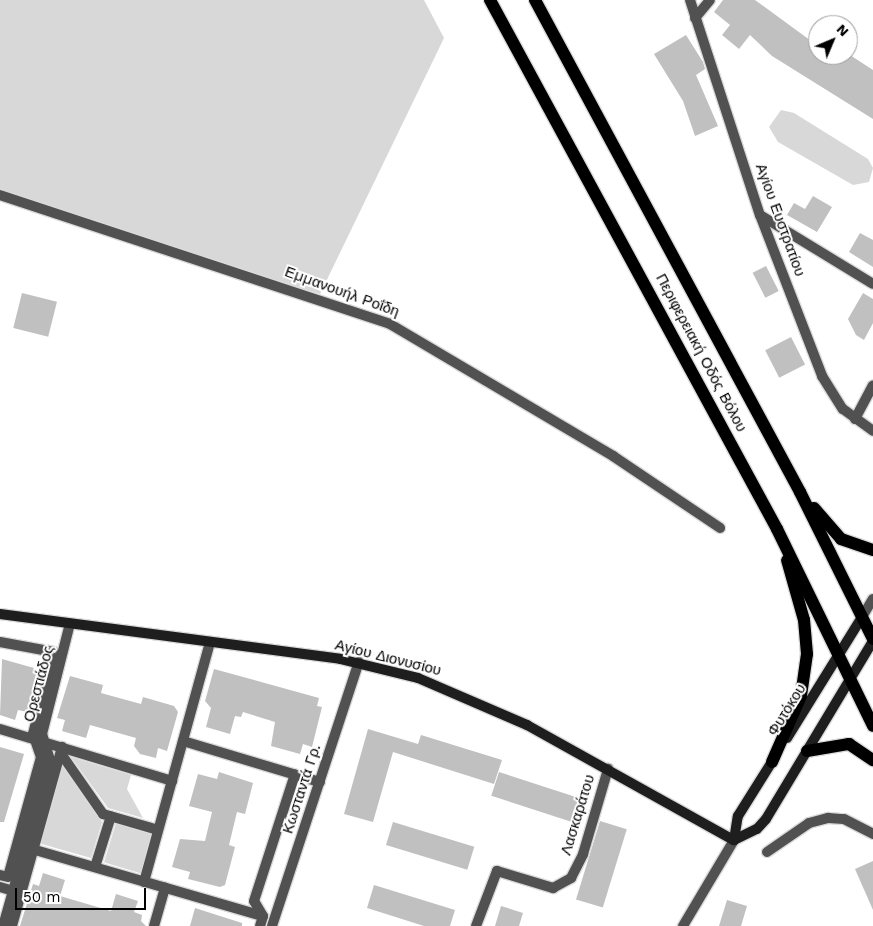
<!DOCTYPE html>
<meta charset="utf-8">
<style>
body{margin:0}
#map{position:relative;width:873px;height:926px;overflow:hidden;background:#fff;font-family:"Work Sans",sans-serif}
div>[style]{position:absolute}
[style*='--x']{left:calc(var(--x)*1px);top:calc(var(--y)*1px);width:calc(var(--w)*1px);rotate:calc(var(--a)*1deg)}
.green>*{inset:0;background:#d8d8d8;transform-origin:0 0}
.building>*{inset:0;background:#c0c0c0;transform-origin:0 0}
.roads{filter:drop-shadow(1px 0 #dbdbdb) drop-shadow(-1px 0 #dbdbdb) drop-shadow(0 1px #dbdbdb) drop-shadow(0 -1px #dbdbdb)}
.pedestrian>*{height:10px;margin:-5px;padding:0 5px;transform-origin:5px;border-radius:5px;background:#515151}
.minor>*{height:10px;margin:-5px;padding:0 5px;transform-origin:5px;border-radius:5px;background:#515151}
.tertiary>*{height:10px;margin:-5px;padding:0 5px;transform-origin:5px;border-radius:5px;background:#515151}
.secondary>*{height:10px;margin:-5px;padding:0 5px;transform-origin:5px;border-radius:5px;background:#1e1e1e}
.primary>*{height:12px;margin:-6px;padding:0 6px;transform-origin:6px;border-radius:6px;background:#000}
span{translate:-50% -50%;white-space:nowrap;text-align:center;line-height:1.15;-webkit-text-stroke:4px #fff;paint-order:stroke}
.street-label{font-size:15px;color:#000}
.north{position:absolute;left:808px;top:15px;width:50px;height:50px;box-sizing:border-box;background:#fff;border:1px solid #999;border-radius:50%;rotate:45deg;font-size:14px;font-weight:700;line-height:20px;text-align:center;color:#000}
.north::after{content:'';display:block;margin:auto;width:18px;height:22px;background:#000;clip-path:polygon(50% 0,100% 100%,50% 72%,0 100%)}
.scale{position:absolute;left:15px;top:888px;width:131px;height:22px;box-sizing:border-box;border:2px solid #000;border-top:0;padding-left:6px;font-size:15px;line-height:18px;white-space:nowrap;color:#000;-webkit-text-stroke:4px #fff;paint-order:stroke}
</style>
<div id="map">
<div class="green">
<div style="clip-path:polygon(0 0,424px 0,444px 38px,320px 294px,62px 216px,0 191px)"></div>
<div style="clip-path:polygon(781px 110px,794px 113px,868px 159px,873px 168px,869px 182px,853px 185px,778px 142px,769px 127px)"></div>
<div style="clip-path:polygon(71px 757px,131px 775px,127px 789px,143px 818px,108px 808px)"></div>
<div style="clip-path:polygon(61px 763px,102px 822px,91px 858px,38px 843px)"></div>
<div style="left:116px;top:823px;width:38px;height:41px;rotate:17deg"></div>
</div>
<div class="building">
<div style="clip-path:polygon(723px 0,755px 0,818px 46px,818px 55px,850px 55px,873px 70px,873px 119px,772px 56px,750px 35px,739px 49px,722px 35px,730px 25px,714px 12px)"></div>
<div style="clip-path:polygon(686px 35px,703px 62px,705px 69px,696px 75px,718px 126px,695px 136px,683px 101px,654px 54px)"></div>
<div style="clip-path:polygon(813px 196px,832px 207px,817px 232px,787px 215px,794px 203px,805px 209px)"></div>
<div style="clip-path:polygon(860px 233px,873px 240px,873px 267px,849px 252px)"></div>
<div style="left:766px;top:266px;width:28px;height:15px;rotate:63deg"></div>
<div style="left:22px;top:293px;width:36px;height:36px;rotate:14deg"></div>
<div style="clip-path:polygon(863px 293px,873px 299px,873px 323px,864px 340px,856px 335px,848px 319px)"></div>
<div style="left:791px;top:337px;width:31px;height:29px;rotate:63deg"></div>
<div style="clip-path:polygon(2px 659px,34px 668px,37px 673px,27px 712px,18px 710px,15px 720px,0 715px)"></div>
<div style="clip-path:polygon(214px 669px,319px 698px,317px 706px,322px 707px,312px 747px,303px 744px,300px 754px,271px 746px,275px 722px,243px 712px,241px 717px,235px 716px,230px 734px,206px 727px,211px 708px,205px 701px)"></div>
<div style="clip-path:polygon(70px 676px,103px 685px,101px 693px,141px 704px,143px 697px,174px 706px,178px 712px,167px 751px,158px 748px,156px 758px,140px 754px,134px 746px,136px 738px,90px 725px,86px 738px,62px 731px,65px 720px,57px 718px)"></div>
<div style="clip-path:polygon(368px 729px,418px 744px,421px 735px,502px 760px,494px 784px,393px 752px,373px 822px,344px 814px)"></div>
<div style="clip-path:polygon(0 747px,24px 754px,4px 822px,0 822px)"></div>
<div style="clip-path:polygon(219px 772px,253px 783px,245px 814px,237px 812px,229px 845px,235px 847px,225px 885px,220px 887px,188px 879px,190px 872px,172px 867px,180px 839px,205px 841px,212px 812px,189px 806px,198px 774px,217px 779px)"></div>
<div style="left:499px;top:772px;width:84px;height:25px;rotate:18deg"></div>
<div style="left:600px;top:821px;width:28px;height:82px;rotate:17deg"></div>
<div style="left:393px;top:822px;width:85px;height:24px;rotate:17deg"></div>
<div style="clip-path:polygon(873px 861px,873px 910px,855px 869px)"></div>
<div style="clip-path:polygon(43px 873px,65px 880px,60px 896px,111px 911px,116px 894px,138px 901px,134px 912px,142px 915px,141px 921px,146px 926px,20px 926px,33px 884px,39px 886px)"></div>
<div style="clip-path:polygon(374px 885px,455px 910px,450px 926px,424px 926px,367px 908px)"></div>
<div style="clip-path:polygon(727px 900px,747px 906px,741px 926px,719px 926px)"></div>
<div style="clip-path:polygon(501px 906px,523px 913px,519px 926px,495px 926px)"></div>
<div style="clip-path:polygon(195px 908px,242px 923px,242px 926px,190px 926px)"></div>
</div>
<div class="roads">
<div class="pedestrian">
<div style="--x:0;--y:642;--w:55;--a:10.5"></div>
<div style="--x:54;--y:652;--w:85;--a:104.4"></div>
<div style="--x:33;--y:734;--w:24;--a:71"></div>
<div style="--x:41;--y:757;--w:124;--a:105.4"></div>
<div style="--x:8;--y:877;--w:8;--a:-166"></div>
<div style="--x:0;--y:729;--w:180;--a:16.8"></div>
<div style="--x:183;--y:741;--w:143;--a:16.7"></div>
<div style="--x:63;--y:748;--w:7;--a:98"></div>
<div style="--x:62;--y:755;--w:72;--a:55.2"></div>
<div style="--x:103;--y:814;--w:57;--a:16.2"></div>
<div style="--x:18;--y:845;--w:255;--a:16.2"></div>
<div style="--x:95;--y:867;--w:53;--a:-72.6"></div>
<div style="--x:144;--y:882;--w:249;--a:-74.6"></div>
<div style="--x:12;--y:926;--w:186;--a:-74.4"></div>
<div style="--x:154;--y:926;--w:40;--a:-74"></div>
<div style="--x:260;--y:926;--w:10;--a:-73"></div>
<div style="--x:263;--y:916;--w:17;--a:-121"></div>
<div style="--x:254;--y:901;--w:133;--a:-72.1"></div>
</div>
<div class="minor">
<div style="--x:690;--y:0;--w:226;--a:72"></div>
<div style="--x:760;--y:215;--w:173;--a:68.9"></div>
<div style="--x:822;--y:376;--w:39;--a:58"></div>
<div style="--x:843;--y:409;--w:37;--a:36"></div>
<div style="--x:695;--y:18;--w:23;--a:-50"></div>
<div style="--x:0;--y:195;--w:411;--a:18.3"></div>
<div style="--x:390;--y:324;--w:259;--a:30.6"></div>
<div style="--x:613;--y:456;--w:129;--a:33.9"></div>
<div style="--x:760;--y:215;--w:132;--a:31.4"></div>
<div style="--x:855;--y:419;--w:38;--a:-62"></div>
<div style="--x:767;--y:852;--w:51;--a:-34.6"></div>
<div style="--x:809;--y:823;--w:20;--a:-15"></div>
<div style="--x:828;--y:818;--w:16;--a:4"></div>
<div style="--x:844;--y:819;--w:33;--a:27"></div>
<div style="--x:0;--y:887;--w:14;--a:17"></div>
<div style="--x:3;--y:926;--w:173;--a:-74.2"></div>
<div style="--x:50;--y:760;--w:27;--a:-107"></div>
<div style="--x:42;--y:734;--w:114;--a:-75.8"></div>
<div style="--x:272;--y:926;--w:278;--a:-71.8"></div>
<div style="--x:476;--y:926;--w:59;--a:-69.1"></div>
<div style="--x:497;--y:871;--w:59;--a:16.9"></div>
<div style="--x:553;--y:888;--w:21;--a:-29"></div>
<div style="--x:571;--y:878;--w:27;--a:-63"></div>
<div style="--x:583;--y:854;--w:89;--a:-73.6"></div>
</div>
<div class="tertiary">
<div style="--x:862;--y:617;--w:21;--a:-59"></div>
<div style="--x:683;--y:926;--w:100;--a:-59.3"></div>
</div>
<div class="secondary">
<div style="--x:0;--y:614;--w:343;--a:7.5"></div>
<div style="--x:340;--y:659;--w:80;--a:13.7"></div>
<div style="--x:418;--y:678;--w:119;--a:23.3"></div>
<div style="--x:527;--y:725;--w:237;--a:29.1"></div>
<div style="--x:787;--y:738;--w:142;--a:-58.2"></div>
<div style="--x:734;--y:840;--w:24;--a:-81"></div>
<div style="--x:738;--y:816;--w:70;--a:-57.9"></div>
<div style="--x:734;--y:840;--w:25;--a:-26"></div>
<div style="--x:757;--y:829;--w:13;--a:-48"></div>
<div style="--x:766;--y:819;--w:208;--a:-59"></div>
</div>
<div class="primary">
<div style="--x:490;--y:0;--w:602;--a:61.52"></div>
<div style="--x:777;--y:529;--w:219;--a:64"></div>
<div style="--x:535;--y:0;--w:559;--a:61.69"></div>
<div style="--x:800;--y:492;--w:164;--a:63.6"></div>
<div style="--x:814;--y:508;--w:41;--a:48.9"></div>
<div style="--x:841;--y:539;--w:34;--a:19"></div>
<div style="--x:807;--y:751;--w:43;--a:-9.5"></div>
<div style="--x:849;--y:744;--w:29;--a:34"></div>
<div style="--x:772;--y:762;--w:72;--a:-66.3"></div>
<div style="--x:801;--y:696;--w:42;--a:-81.9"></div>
<div style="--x:807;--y:654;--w:34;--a:-95"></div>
<div style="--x:804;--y:620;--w:62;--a:-105.8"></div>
</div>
</div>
<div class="street-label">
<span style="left:780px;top:220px;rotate:70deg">Αγίου Ευστρατίου</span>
<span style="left:342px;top:292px;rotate:20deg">Εμμανουήλ Ροΐδη</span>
<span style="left:701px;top:353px;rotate:62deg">Περιφερειακή Οδός Βόλου</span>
<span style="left:388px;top:658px;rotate:14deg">Αγίου Διονυσίου</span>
<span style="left:39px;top:684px;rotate:-75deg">Ορεστιάδος</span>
<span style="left:787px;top:710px;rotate:-58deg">Φυτόκου</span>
<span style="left:302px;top:789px;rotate:-72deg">Κωσταντά Γρ.</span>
<span style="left:578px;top:815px;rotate:-73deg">Λασκαράτου</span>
</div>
<div class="north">N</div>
<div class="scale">50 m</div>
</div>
